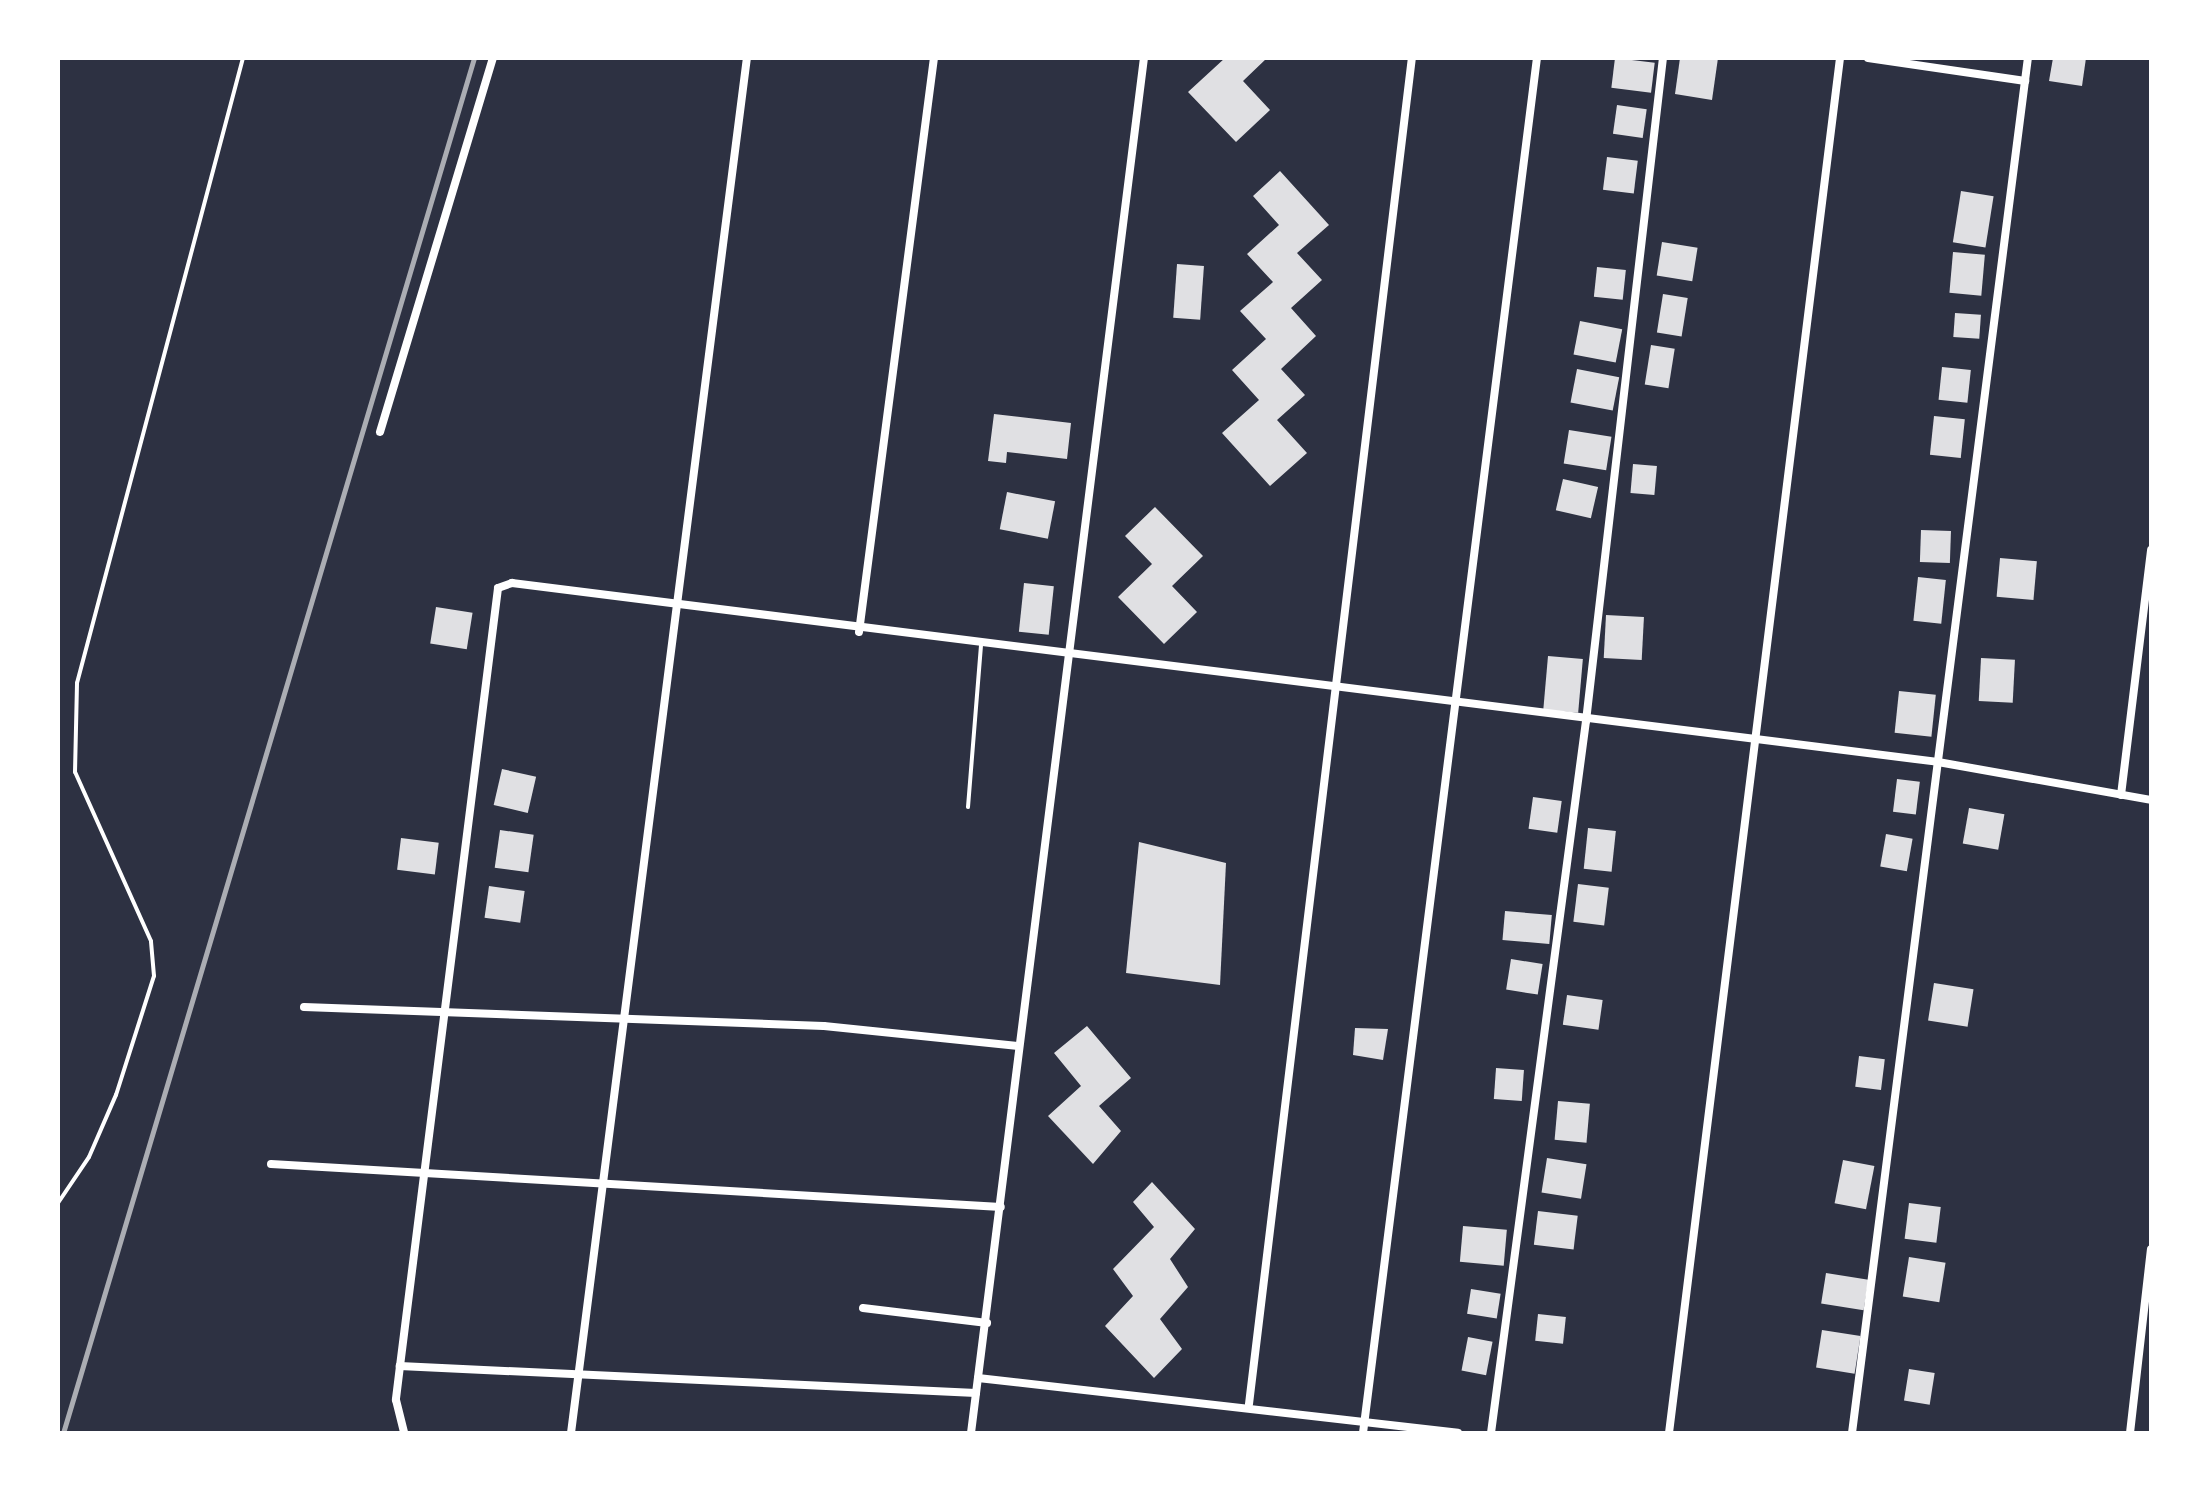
<!DOCTYPE html>
<style>
body{margin:0}
#map{position:relative;width:2209px;height:1491px;overflow:hidden;background:#2d3142;font-family:Roboto,sans-serif}
div>[style]{position:absolute}
[style*='--x']{left:calc(var(--x)*1px);top:calc(var(--y)*1px);width:calc(var(--w)*1px);rotate:calc(var(--a)*1deg)}
.building>*{inset:0;background:#e0e0e3;transform-origin:0 0}
.service>*{height:4px;margin:-2px;padding:0 2px;transform-origin:2px;border-radius:2px;background:#fff}
.minor>*{height:8px;margin:-4px;padding:0 4px;transform-origin:4px;border-radius:4px;background:#fff}
.rail>*{height:5px;margin:-2.5px;padding:0 2.5px;transform-origin:2.5px;border-radius:2.5px;background:#abadb3}
span{translate:-50% -50%;white-space:nowrap;text-align:center;line-height:1.15;-webkit-text-stroke:6px #fff;paint-order:stroke}
.frame{position:absolute;inset:0;border:60px solid #fff;pointer-events:none}
</style>
<div id="map">
<div class="building">
<div style="clip-path:polygon(1225px 58px,1267px 58px,1243px 81px,1270px 110px,1236px 142px,1188px 92px)"></div>
<div style="left:1615px;top:58px;width:40px;height:30px;rotate:7deg"></div>
<div style="clip-path:polygon(1680px 58px,1718px 58px,1712px 100px,1675px 94px)"></div>
<div style="clip-path:polygon(2053px 58px,2086px 58px,2082px 86px,2049px 81px)"></div>
<div style="left:1617px;top:105px;width:30px;height:29px;rotate:8deg"></div>
<div style="left:1607px;top:157px;width:31px;height:33px;rotate:7deg"></div>
<div style="clip-path:polygon(1280px 171px,1329px 225px,1297px 253px,1322px 280px,1291px 308px,1316px 336px,1281px 369px,1305px 395px,1277px 420px,1307px 453px,1270px 486px,1222px 433px,1259px 400px,1232px 370px,1266px 339px,1240px 311px,1273px 282px,1247px 254px,1279px 225px,1253px 196px)"></div>
<div style="left:1961px;top:191px;width:33px;height:52px;rotate:9deg"></div>
<div style="left:1662px;top:242px;width:36px;height:34px;rotate:9deg"></div>
<div style="left:1953px;top:252px;width:32px;height:41px;rotate:5deg"></div>
<div style="left:1177px;top:264px;width:27px;height:54px;rotate:4deg"></div>
<div style="left:1597px;top:267px;width:29px;height:30px;rotate:6deg"></div>
<div style="left:1663px;top:294px;width:25px;height:39px;rotate:9deg"></div>
<div style="left:1955px;top:313px;width:26px;height:24px;rotate:4deg"></div>
<div style="left:1580px;top:321px;width:43px;height:34px;rotate:11deg"></div>
<div style="left:1651px;top:345px;width:24px;height:40px;rotate:9deg"></div>
<div style="left:1942px;top:367px;width:29px;height:33px;rotate:6deg"></div>
<div style="left:1577px;top:369px;width:43px;height:34px;rotate:11deg"></div>
<div style="clip-path:polygon(994px 414px,1071px 423px,1067px 459px,1007px 452px,1006px 463px,988px 461px)"></div>
<div style="left:1934px;top:416px;width:31px;height:39px;rotate:6deg"></div>
<div style="left:1569px;top:430px;width:43px;height:34px;rotate:9deg"></div>
<div style="left:1633px;top:464px;width:24px;height:29px;rotate:5deg"></div>
<div style="left:1563px;top:479px;width:36px;height:32px;rotate:13deg"></div>
<div style="left:1007px;top:492px;width:49px;height:38px;rotate:11deg"></div>
<div style="clip-path:polygon(1155px 507px,1203px 556px,1172px 586px,1197px 612px,1164px 644px,1118px 597px,1152px 564px,1125px 536px)"></div>
<div style="left:1921px;top:530px;width:30px;height:32px;rotate:2deg"></div>
<div style="left:2000px;top:558px;width:37px;height:39px;rotate:5deg"></div>
<div style="left:1918px;top:577px;width:28px;height:44px;rotate:6deg"></div>
<div style="left:1024px;top:583px;width:30px;height:49px;rotate:6deg"></div>
<div style="left:436px;top:607px;width:37px;height:37px;rotate:9deg"></div>
<div style="left:1606px;top:615px;width:38px;height:43px;rotate:3deg"></div>
<div style="left:1548px;top:656px;width:35px;height:54px;rotate:5deg"></div>
<div style="left:1981px;top:658px;width:34px;height:43px;rotate:3deg"></div>
<div style="left:1899px;top:691px;width:37px;height:42px;rotate:6deg"></div>
<div style="left:502px;top:769px;width:35px;height:37px;rotate:13deg"></div>
<div style="left:1897px;top:779px;width:23px;height:33px;rotate:7deg"></div>
<div style="left:1533px;top:797px;width:29px;height:32px;rotate:8deg"></div>
<div style="left:1969px;top:808px;width:36px;height:36px;rotate:10deg"></div>
<div style="left:1588px;top:828px;width:28px;height:41px;rotate:6deg"></div>
<div style="left:500px;top:830px;width:34px;height:38px;rotate:8deg"></div>
<div style="left:1886px;top:834px;width:27px;height:33px;rotate:10deg"></div>
<div style="left:401px;top:838px;width:38px;height:32px;rotate:7deg"></div>
<div style="clip-path:polygon(1139px 842px,1226px 863px,1220px 985px,1126px 973px)"></div>
<div style="left:1578px;top:884px;width:31px;height:38px;rotate:7deg"></div>
<div style="left:489px;top:886px;width:36px;height:32px;rotate:8deg"></div>
<div style="left:1505px;top:911px;width:47px;height:29px;rotate:5deg"></div>
<div style="left:1511px;top:959px;width:32px;height:31px;rotate:9deg"></div>
<div style="left:1934px;top:983px;width:40px;height:38px;rotate:9deg"></div>
<div style="left:1567px;top:995px;width:36px;height:30px;rotate:8deg"></div>
<div style="clip-path:polygon(1087px 1026px,1131px 1078px,1099px 1106px,1121px 1131px,1093px 1164px,1048px 1116px,1081px 1086px,1054px 1053px)"></div>
<div style="clip-path:polygon(1355px 1028px,1388px 1029px,1383px 1060px,1353px 1055px)"></div>
<div style="left:1859px;top:1056px;width:26px;height:31px;rotate:7deg"></div>
<div style="left:1496px;top:1068px;width:28px;height:31px;rotate:4deg"></div>
<div style="left:1558px;top:1101px;width:32px;height:39px;rotate:5deg"></div>
<div style="left:1547px;top:1158px;width:40px;height:35px;rotate:9deg"></div>
<div style="left:1843px;top:1160px;width:32px;height:44px;rotate:11deg"></div>
<div style="clip-path:polygon(1152px 1182px,1195px 1229px,1170px 1259px,1188px 1287px,1160px 1319px,1182px 1349px,1154px 1378px,1105px 1326px,1133px 1296px,1113px 1269px,1154px 1227px,1133px 1202px)"></div>
<div style="left:1909px;top:1203px;width:32px;height:36px;rotate:7deg"></div>
<div style="left:1538px;top:1211px;width:40px;height:34px;rotate:7deg"></div>
<div style="left:1463px;top:1226px;width:44px;height:36px;rotate:5deg"></div>
<div style="left:1909px;top:1257px;width:37px;height:40px;rotate:9deg"></div>
<div style="left:1826px;top:1273px;width:43px;height:31px;rotate:9deg"></div>
<div style="left:1471px;top:1289px;width:30px;height:25px;rotate:9deg"></div>
<div style="left:1538px;top:1314px;width:28px;height:27px;rotate:6deg"></div>
<div style="left:1822px;top:1330px;width:39px;height:38px;rotate:9deg"></div>
<div style="left:1468px;top:1337px;width:25px;height:34px;rotate:11deg"></div>
<div style="left:1909px;top:1369px;width:26px;height:32px;rotate:9deg"></div>
</div>
<div class="service">
<div style="--x:968;--y:807;--w:162;--a:-85.4"></div>
<div style="--x:58;--y:1203;--w:55;--a:-56"></div>
<div style="--x:89;--y:1157;--w:68;--a:-66.5"></div>
<div style="--x:116;--y:1095;--w:125;--a:-72.3"></div>
<div style="--x:154;--y:976;--w:35;--a:-95"></div>
<div style="--x:151;--y:941;--w:185;--a:-114.2"></div>
<div style="--x:75;--y:772;--w:89;--a:-88.7"></div>
<div style="--x:77;--y:683;--w:647;--a:-75.13"></div>
</div>
<div class="minor">
<div style="--x:1868;--y:58;--w:159;--a:8.3"></div>
<div style="--x:380;--y:432;--w:391;--a:-73.2"></div>
<div style="--x:859;--y:632;--w:579;--a:-82.56"></div>
<div style="--x:2121;--y:795;--w:247;--a:-83"></div>
<div style="--x:304;--y:1007;--w:520;--a:2.09"></div>
<div style="--x:824;--y:1026;--w:196;--a:5.9"></div>
<div style="--x:271;--y:1164;--w:731;--a:3.37"></div>
<div style="--x:863;--y:1308;--w:125;--a:6.9"></div>
<div style="--x:400;--y:1366;--w:34;--a:97"></div>
<div style="--x:396;--y:1400;--w:34;--a:76"></div>
<div style="--x:978;--y:1378;--w:483;--a:6.5"></div>
<div style="--x:976;--y:1393;--w:577;--a:-177.32"></div>
<div style="--x:400;--y:1366;--w:784;--a:-82.82"></div>
<div style="--x:498;--y:588;--w:15;--a:-20"></div>
<div style="--x:512;--y:583;--w:1437;--a:7.15"></div>
<div style="--x:1938;--y:762;--w:216;--a:10.1"></div>
<div style="--x:1249;--y:1404;--w:1356;--a:-83.1"></div>
<div style="--x:571;--y:1433;--w:1386;--a:-82.71"></div>
<div style="--x:971;--y:1433;--w:1386;--a:-82.83"></div>
<div style="--x:1363;--y:1433;--w:1386;--a:-82.79"></div>
<div style="--x:1491;--y:1433;--w:718;--a:-82.4"></div>
<div style="--x:1586;--y:721;--w:667;--a:-83.38"></div>
<div style="--x:1669;--y:1433;--w:1386;--a:-82.91"></div>
<div style="--x:1852;--y:1433;--w:1386;--a:-82.71"></div>
<div style="--x:2130;--y:1433;--w:185;--a:-83.5"></div>
</div>
<div class="rail">
<div style="--x:63;--y:1433;--w:1435;--a:-73.36"></div>
</div>
<div class="frame"></div>
</div>
